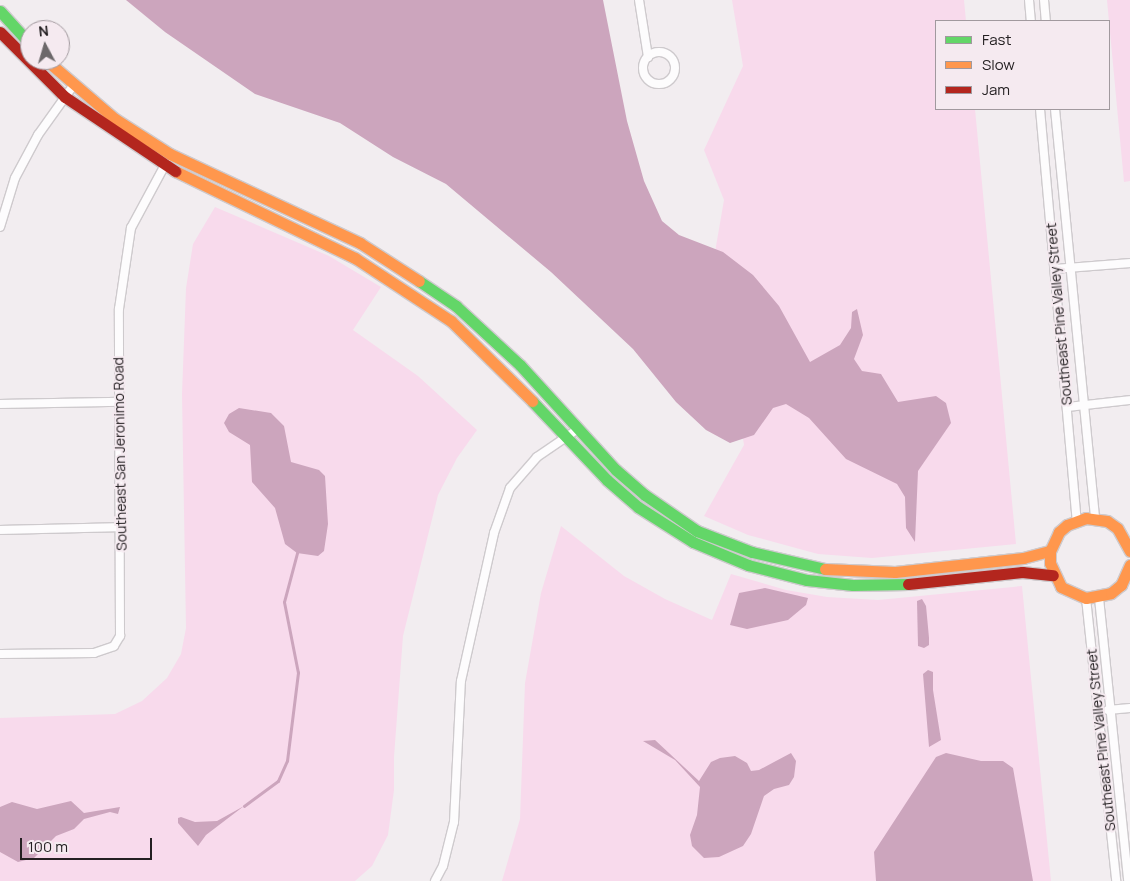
<!DOCTYPE html>
<style>
body{margin:0}
#map{position:relative;width:1130px;height:881px;overflow:hidden;background:#f2edf0;font-family:Manrope,sans-serif}
div>[style]{position:absolute}
[style*='--x']{left:calc(var(--x)*1px);top:calc(var(--y)*1px);width:calc(var(--w)*1px);rotate:calc(var(--a)*1deg)}
.green>*{inset:0;background:#f8daec}
.water>*{inset:0;background:#cca5bd}
.stream>*{height:2.5px;margin:-1.25px;padding:0 1.25px;transform-origin:1.25px;border-radius:1.25px;background:#cca5bd}
.roads{filter:drop-shadow(1px 0 #cecacd) drop-shadow(-1px 0 #cecacd) drop-shadow(0 1px #cecacd) drop-shadow(0 -1px #cecacd)}
.street>*{height:8px;margin:-4px;padding:0 4px;transform-origin:4px;border-radius:4px;background:#fdfcfd}
.street>.ring{margin:-4px;padding:0;box-sizing:content-box;background:none;border:8px solid #fdfcfd;border-radius:50%}
.fast>*{height:11px;margin:-5.5px;padding:0 5.5px;transform-origin:5.5px;border-radius:5.5px;background:#63d668}
.slow>*{height:11px;margin:-5.5px;padding:0 5.5px;transform-origin:5.5px;border-radius:5.5px;background:#ff974d}
.jam>*{height:11px;margin:-5.5px;padding:0 5.5px;transform-origin:5.5px;border-radius:5.5px;background:#b3261e}
span{translate:-50% -50%;white-space:nowrap;text-align:center;line-height:1.15;-webkit-text-stroke:4px #f5eaf0;paint-order:stroke}
.street-label{font-size:14px;color:#242022}
.legend{position:absolute;left:935px;top:20px;width:175px;height:90px;box-sizing:border-box;background:#f5eaf0;border:1px solid #a1999e;margin:0;padding:6px 9px;list-style:none;font-size:15px;color:#242022}
.legend li{display:flex;align-items:center;gap:10px;height:25px}
.legend b{width:25px;border:1px solid #a1999e}
.north{position:absolute;left:20px;top:20px;width:50px;height:50px;box-sizing:border-box;background:#f5eaf0;border:1px solid #a1999e;border-radius:50%;rotate:354deg;font-size:14px;font-weight:700;line-height:20px;text-align:center;color:#242022}
.north::after{content:'';display:block;margin:auto;width:18px;height:22px;background:#6c686a;clip-path:polygon(50% 0,100% 100%,50% 72%,0 100%)}
.scale{position:absolute;left:20px;top:838px;width:132px;height:22px;box-sizing:border-box;border:2px solid #242022;border-top:0;padding-left:6px;font-size:15px;line-height:18px;white-space:nowrap;color:#242022;-webkit-text-stroke:4px #f5eaf0;paint-order:stroke}
</style>
<div id="map">
<div class="green">
<div style="clip-path:polygon(732px 0,964px 0,966px 21px,936px 21px,936px 109px,975px 109px,1016px 544px,872px 558px,818px 554px,748px 535px,704px 516px,744px 445px,715px 252px,724px 200px,704px 150px,743px 66px)"></div>
<div style="clip-path:polygon(1107px 0,1130px 0,1130px 181px,1124px 182px)"></div>
<div style="clip-path:polygon(215px 207px,329px 256px,381px 287px,353px 330px,418px 376px,477px 430px,457px 458px,438px 495px,403px 636px,394px 757px,394px 790px,388px 835px,372px 866px,355px 881px,0 881px,0 718px,115px 714px,142px 701px,167px 678px,181px 654px,186px 628px,182px 394px,186px 288px,193px 244px)"></div>
<div style="clip-path:polygon(561px 526px,624px 576px,665px 599px,712px 620px,731px 574px,786px 590px,827px 597px,878px 600px,1022px 586px,1051px 881px,502px 881px,520px 819px,525px 683px,541px 593px)"></div>
</div>
<div class="water">
<div style="clip-path:polygon(126px 0,603px 0,627px 121px,644px 181px,662px 221px,679px 235px,723px 252px,753px 275px,779px 306px,810px 362px,840px 345px,851px 328px,852px 312px,857px 309px,863px 335px,854px 359px,862px 371px,881px 374px,898px 402px,936px 396px,946px 403px,951px 423px,918px 471px,915px 542px,906px 528px,905px 497px,897px 484px,846px 459px,809px 418px,786px 404px,773px 408px,754px 435px,730px 443px,706px 430px,676px 402px,633px 349px,551px 272px,446px 184px,393px 157px,340px 123px,255px 94px,165px 32px)"></div>
<div style="clip-path:polygon(239px 408px,271px 413px,284px 426px,291px 462px,319px 470px,325px 476px,328px 524px,324px 551px,318px 556px,297px 553px,285px 544px,275px 508px,252px 482px,250px 445px,229px 432px,224px 423px,229px 414px)"></div>
<div style="clip-path:polygon(765px 588px,808px 598px,806px 605px,788px 620px,747px 629px,730px 625px,739px 593px)"></div>
<div style="clip-path:polygon(922px 599px,926px 606px,929px 638px,929px 645px,924px 648px,918px 646px,917px 601px)"></div>
<div style="clip-path:polygon(928px 670px,933px 672px,933px 690px,941px 740px,929px 747px,923px 674px)"></div>
<div style="clip-path:polygon(655px 740px,699px 781px,711px 762px,720px 758px,735px 756px,747px 763px,751px 771px,759px 770px,791px 753px,796px 761px,794px 777px,789px 785px,774px 789px,764px 796px,751px 834px,743px 846px,719px 857px,704px 858px,692px 846px,690px 835px,697px 815px,700px 787px,675px 760px,643px 741px)"></div>
<div style="clip-path:polygon(946px 753px,981px 761px,1003px 761px,1013px 768px,1033px 881px,876px 881px,874px 852px,936px 757px)"></div>
<div style="clip-path:polygon(71px 801px,84px 813px,120px 807px,118px 814px,110px 812px,84px 819px,74px 829px,56px 836px,34px 858px,18px 862px,0 852px,0 807px,12px 802px,37px 809px)"></div>
<div style="clip-path:polygon(244px 806px,206px 835px,198px 846px,178px 823px,178px 818px,181px 817px,195px 822px,217px 821px)"></div>
</div>
<div class="stream">
<div style="--x:244;--y:806;--w:42;--a:-36.3"></div>
<div style="--x:278;--y:781;--w:22;--a:-66"></div>
<div style="--x:287;--y:761;--w:89;--a:-82.9"></div>
<div style="--x:298;--y:673;--w:72;--a:-101.2"></div>
<div style="--x:284;--y:602;--w:51;--a:-75.1"></div>
</div>
<div class="roads">
<div class="street">
<div style="--x:639;--y:0;--w:58;--a:81"></div>
<div style="--x:1029;--y:0;--w:21;--a:85"></div>
<div style="--x:1044;--y:0;--w:21;--a:85"></div>
<div class="ring" style="left:643px;top:52px;width:24px;height:24px"></div>
<div style="--x:1040;--y:109;--w:413;--a:84.9"></div>
<div style="--x:1055;--y:109;--w:411;--a:84.4"></div>
<div style="--x:0;--y:227;--w:51;--a:-73"></div>
<div style="--x:15;--y:178;--w:49;--a:-61.9"></div>
<div style="--x:38;--y:135;--w:60;--a:-54.5"></div>
<div style="--x:1055;--y:269;--w:75;--a:-4.6"></div>
<div style="--x:0;--y:404;--w:118;--a:-1"></div>
<div style="--x:1067;--y:407;--w:63;--a:-6.3"></div>
<div style="--x:0;--y:530;--w:122;--a:-1.4"></div>
<div style="--x:1086;--y:598;--w:285;--a:83.9"></div>
<div style="--x:1099;--y:598;--w:284;--a:84.1"></div>
<div style="--x:0;--y:654;--w:94;--a:-0.6"></div>
<div style="--x:94;--y:653;--w:21;--a:-19"></div>
<div style="--x:114;--y:646;--w:12;--a:-59"></div>
<div style="--x:120;--y:636;--w:327;--a:-90.2"></div>
<div style="--x:119;--y:309;--w:82;--a:-81.6"></div>
<div style="--x:131;--y:228;--w:74;--a:-61.7"></div>
<div style="--x:1108;--y:710;--w:22;--a:-5"></div>
<div style="--x:435;--y:881;--w:17;--a:-62"></div>
<div style="--x:443;--y:866;--w:45;--a:-76"></div>
<div style="--x:454;--y:822;--w:141;--a:-87.2"></div>
<div style="--x:461;--y:681;--w:152;--a:-77.4"></div>
<div style="--x:494;--y:533;--w:48;--a:-70.4"></div>
<div style="--x:510;--y:488;--w:41;--a:-48.9"></div>
<div style="--x:537;--y:457;--w:50;--a:-34.3"></div>
</div>
<div class="fast">
<div style="--x:0;--y:11;--w:45;--a:47.7"></div>
<div style="--x:419;--y:281;--w:45;--a:34"></div>
<div style="--x:456;--y:306;--w:87;--a:42.7"></div>
<div style="--x:520;--y:365;--w:142;--a:47.6"></div>
<div style="--x:616;--y:470;--w:38;--a:41"></div>
<div style="--x:645;--y:495;--w:63;--a:34.7"></div>
<div style="--x:697;--y:531;--w:59;--a:20.9"></div>
<div style="--x:752;--y:552;--w:75;--a:13.1"></div>
<div style="--x:532;--y:401;--w:109;--a:46.5"></div>
<div style="--x:607;--y:480;--w:41;--a:41.1"></div>
<div style="--x:638;--y:507;--w:65;--a:32.5"></div>
<div style="--x:693;--y:542;--w:60;--a:22.7"></div>
<div style="--x:748;--y:565;--w:61;--a:14.3"></div>
<div style="--x:807;--y:580;--w:46;--a:6.2"></div>
<div style="--x:853;--y:585;--w:55;--a:-1"></div>
</div>
<div class="slow">
<div style="--x:46;--y:60;--w:91;--a:40.5"></div>
<div style="--x:115;--y:119;--w:65;--a:32.5"></div>
<div style="--x:170;--y:154;--w:210;--a:25.1"></div>
<div style="--x:360;--y:243;--w:70;--a:32.8"></div>
<div style="--x:175;--y:171;--w:200;--a:25.8"></div>
<div style="--x:355;--y:258;--w:115;--a:33.3"></div>
<div style="--x:451;--y:321;--w:114;--a:44.6"></div>
<div style="--x:1130;--y:551;--w:26;--a:-119"></div>
<div style="--x:1117;--y:528;--w:12;--a:-145"></div>
<div style="--x:1107;--y:521;--w:21;--a:-172"></div>
<div style="--x:1086;--y:518;--w:20;--a:160"></div>
<div style="--x:1067;--y:525;--w:11;--a:139"></div>
<div style="--x:1059;--y:532;--w:21;--a:115"></div>
<div style="--x:1050;--y:551;--w:12;--a:90"></div>
<div style="--x:1050;--y:563;--w:26;--a:65"></div>
<div style="--x:1061;--y:587;--w:27;--a:24"></div>
<div style="--x:1086;--y:598;--w:25;--a:-11"></div>
<div style="--x:1111;--y:593;--w:13;--a:-39"></div>
<div style="--x:1121;--y:585;--w:22;--a:-66"></div>
<div style="--x:825;--y:569;--w:70;--a:2.5"></div>
<div style="--x:895;--y:572;--w:129;--a:-6.2"></div>
<div style="--x:1023;--y:558;--w:28;--a:-15"></div>
</div>
<div class="jam">
<div style="--x:0;--y:32;--w:92;--a:45"></div>
<div style="--x:65;--y:97;--w:133;--a:33.9"></div>
<div style="--x:908;--y:584;--w:115;--a:-6"></div>
<div style="--x:1022;--y:572;--w:31;--a:6"></div>
</div>
</div>
<div class="street-label">
<span style="left:1059px;top:314px;rotate:-95deg">Southeast Pine Valley Street</span>
<span style="left:120px;top:454px;rotate:-91deg">Southeast San Jeronimo Road</span>
<span style="left:1101px;top:740px;rotate:-96deg">Southeast Pine Valley Street</span>
</div>
<ul class="legend">
<li><b style="height:6px;background:#63d668"></b>Fast</li>
<li><b style="height:6px;background:#ff974d"></b>Slow</li>
<li><b style="height:6px;background:#b3261e"></b>Jam</li>
</ul>
<div class="north">N</div>
<div class="scale">100 m</div>
</div>
